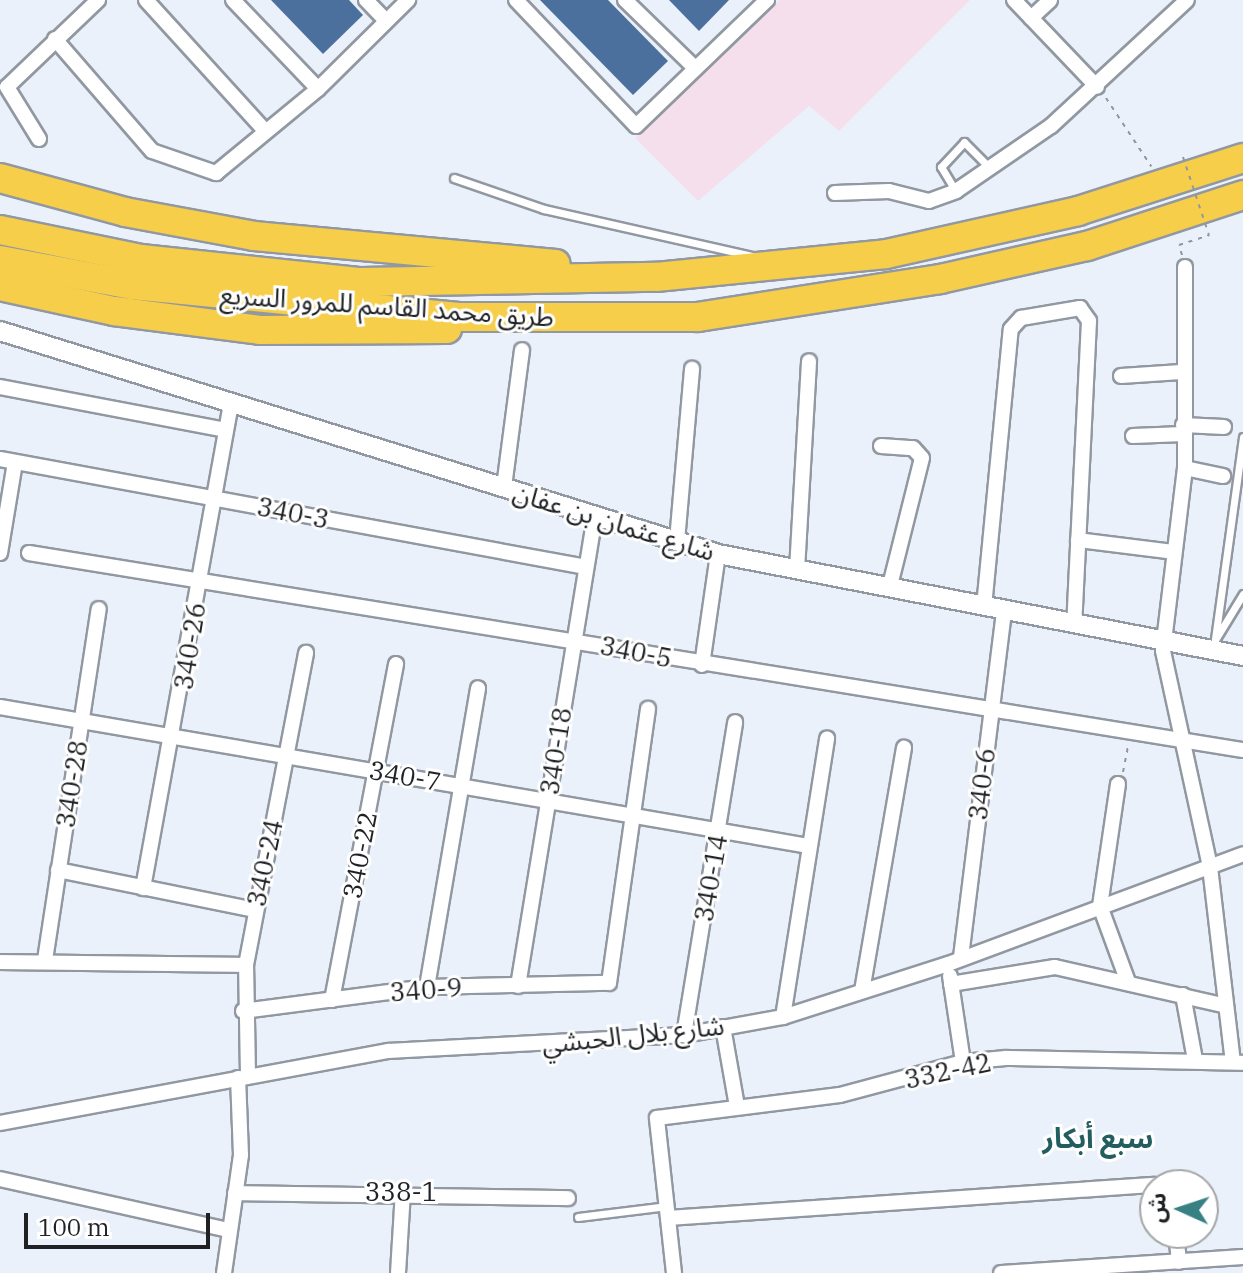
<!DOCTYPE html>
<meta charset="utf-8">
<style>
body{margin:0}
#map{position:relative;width:1243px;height:1273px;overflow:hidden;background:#eaf1fa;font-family:"IBM Plex Serif","Noto Sans Arabic",serif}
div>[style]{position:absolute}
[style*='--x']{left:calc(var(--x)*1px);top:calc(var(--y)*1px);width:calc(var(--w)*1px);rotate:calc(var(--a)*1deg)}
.education>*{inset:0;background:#f6dfec}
.building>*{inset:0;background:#4c709e}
.path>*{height:2px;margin-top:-1px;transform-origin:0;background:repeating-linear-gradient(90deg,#91969c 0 4px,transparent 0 10px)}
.roads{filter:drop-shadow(2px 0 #9298a1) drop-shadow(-2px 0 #9298a1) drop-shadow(0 2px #9298a1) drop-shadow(0 -2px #9298a1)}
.service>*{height:7px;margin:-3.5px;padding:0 3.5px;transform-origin:3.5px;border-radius:3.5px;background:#fff}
.minor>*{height:14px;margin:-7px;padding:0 7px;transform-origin:7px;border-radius:7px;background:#fff}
.tertiary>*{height:18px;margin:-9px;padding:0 9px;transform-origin:9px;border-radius:9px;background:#fff}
.motorway>*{height:28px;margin:-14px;padding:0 14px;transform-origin:14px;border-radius:14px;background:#f6ce4a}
.path-bridge>*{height:2px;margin-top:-1px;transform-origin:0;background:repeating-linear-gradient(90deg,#91969c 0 4px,transparent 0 10px)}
span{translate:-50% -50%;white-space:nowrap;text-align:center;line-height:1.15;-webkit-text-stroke:6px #fff;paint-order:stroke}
.street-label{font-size:26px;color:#1f2124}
.neighbourhood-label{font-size:28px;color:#225d60;font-weight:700}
.north{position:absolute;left:1139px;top:1169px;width:80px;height:80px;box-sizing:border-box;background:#fff;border:2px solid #a5a6a7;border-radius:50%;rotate:273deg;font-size:22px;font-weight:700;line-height:32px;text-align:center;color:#1f2124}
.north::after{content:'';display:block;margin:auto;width:28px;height:36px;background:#378083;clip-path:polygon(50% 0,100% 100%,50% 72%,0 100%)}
.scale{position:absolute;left:24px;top:1213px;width:186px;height:36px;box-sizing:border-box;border:4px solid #1f2124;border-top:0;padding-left:10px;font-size:24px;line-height:28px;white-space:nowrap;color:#1f2124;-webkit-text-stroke:6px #fff;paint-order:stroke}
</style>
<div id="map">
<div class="education">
<div style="clip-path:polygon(780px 0,970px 0,839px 131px,809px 106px,698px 201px,635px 138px)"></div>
</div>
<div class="building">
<div style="clip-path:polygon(271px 0,349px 0,363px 15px,323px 54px)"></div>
<div style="clip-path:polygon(540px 0,608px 0,668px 61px,633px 95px)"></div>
<div style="clip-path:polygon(669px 0,729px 0,699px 31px)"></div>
</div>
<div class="path">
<div style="--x:1106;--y:98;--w:82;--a:56.5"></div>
<div style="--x:1182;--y:255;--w:10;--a:-107"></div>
<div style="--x:1179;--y:245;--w:32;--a:-18"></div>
<div style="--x:1123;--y:772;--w:25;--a:-79"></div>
</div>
<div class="roads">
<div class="service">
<div style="--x:454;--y:178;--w:95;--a:19"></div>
<div style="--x:544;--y:209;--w:213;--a:12.7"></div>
<div style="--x:955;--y:190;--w:27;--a:-121"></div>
<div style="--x:941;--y:167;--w:34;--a:-47"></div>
<div style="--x:964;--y:142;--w:37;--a:45"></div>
<div style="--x:1215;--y:639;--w:204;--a:-82.1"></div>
<div style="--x:1215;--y:640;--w:54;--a:-58.7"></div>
<div style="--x:578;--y:1217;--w:90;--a:-7"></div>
</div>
<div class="minor">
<div style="--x:146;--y:0;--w:178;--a:47.7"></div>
<div style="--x:233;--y:0;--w:123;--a:46.3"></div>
<div style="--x:366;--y:0;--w:29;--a:46"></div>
<div style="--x:516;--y:0;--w:174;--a:46.4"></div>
<div style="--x:636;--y:126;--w:182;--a:-43.9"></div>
<div style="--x:625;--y:0;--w:98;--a:44.2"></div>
<div style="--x:1014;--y:0;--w:120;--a:46.3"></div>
<div style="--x:1031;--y:18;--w:26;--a:-43"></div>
<div style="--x:55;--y:39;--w:148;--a:49.1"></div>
<div style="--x:152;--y:151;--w:68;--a:19"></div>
<div style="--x:216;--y:173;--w:132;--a:-39.5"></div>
<div style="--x:318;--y:89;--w:127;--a:-44.7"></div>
<div style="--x:39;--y:139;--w:61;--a:-121.6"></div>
<div style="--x:7;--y:87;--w:126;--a:-43.7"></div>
<div style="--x:835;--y:193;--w:54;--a:-2.1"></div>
<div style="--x:889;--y:191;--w:41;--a:14"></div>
<div style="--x:929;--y:201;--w:29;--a:-20"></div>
<div style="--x:956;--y:191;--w:115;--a:-34.4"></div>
<div style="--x:1051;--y:126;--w:185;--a:-42.8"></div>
<div style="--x:1185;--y:267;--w:201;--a:90"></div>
<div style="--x:1185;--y:468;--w:184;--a:96.9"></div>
<div style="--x:1163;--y:651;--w:221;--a:77.7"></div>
<div style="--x:1210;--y:867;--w:196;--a:83.3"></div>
<div style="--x:1121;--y:376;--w:60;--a:-3.8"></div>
<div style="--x:0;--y:387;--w:229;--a:10.8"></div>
<div style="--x:1183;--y:425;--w:41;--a:2.8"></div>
<div style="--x:1133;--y:436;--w:50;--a:-2.3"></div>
<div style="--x:881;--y:446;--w:32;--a:4"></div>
<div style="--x:913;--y:448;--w:13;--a:48"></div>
<div style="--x:922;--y:458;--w:135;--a:104.1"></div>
<div style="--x:0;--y:459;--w:596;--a:10.44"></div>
<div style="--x:1185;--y:468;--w:39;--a:12"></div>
<div style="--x:504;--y:487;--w:138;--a:-82.5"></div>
<div style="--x:1078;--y:540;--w:97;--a:7.1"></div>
<div style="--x:677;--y:541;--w:173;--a:-85"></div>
<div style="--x:0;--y:553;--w:92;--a:-80.6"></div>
<div style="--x:29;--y:553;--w:1230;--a:9.22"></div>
<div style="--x:797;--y:570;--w:209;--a:-86.7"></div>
<div style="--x:984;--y:607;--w:279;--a:-84.5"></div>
<div style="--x:1011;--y:329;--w:15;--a:-48"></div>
<div style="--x:1021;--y:318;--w:60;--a:-9.6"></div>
<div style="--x:1080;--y:308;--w:16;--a:55"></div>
<div style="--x:1089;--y:321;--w:303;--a:92.8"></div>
<div style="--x:702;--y:665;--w:112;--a:-81.8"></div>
<div style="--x:0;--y:707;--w:821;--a:9.75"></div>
<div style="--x:1118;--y:784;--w:123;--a:98.4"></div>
<div style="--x:1100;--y:906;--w:81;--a:69.8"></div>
<div style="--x:58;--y:870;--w:201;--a:11.5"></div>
<div style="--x:143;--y:888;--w:494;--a:-79.7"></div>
<div style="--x:961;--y:957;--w:349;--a:-82.9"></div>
<div style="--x:45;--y:960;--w:355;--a:-81.3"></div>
<div style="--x:0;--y:962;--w:246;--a:0.7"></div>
<div style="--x:950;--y:976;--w:87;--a:81.4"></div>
<div style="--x:951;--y:984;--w:105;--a:-9.3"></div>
<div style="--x:1055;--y:967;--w:175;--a:12.8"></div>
<div style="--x:518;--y:986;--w:476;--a:-80.7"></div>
<div style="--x:427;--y:987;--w:303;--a:-80.3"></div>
<div style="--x:862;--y:991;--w:247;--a:-80.2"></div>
<div style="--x:1183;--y:995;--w:66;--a:79.5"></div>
<div style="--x:332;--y:1000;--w:342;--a:-79.2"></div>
<div style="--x:243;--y:1011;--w:186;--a:-7.4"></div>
<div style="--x:427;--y:987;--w:182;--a:-1.3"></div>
<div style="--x:609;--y:983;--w:277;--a:-81.9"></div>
<div style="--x:783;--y:1017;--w:282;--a:-81"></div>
<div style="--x:723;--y:1027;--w:80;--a:80"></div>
<div style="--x:684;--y:1035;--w:317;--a:-80.7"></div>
<div style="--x:248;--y:1076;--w:111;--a:-91"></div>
<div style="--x:246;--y:965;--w:318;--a:-79.1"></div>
<div style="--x:0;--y:1123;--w:395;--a:-10.5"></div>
<div style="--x:388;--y:1051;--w:296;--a:-3.1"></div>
<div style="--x:684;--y:1035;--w:101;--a:-10.3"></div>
<div style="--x:783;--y:1017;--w:173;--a:-17.8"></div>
<div style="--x:948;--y:964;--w:315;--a:-20.4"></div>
<div style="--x:0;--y:1179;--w:235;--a:12.6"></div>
<div style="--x:235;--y:1193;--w:333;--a:0.9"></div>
<div style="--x:668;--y:1218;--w:488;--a:-3.9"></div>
<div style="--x:1176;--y:1233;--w:29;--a:84"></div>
<div style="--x:224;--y:1273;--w:119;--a:-81.8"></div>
<div style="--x:241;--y:1155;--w:77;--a:-92.2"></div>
<div style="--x:398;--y:1273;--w:81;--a:-86.5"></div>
<div style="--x:674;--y:1273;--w:156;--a:-96.3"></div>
<div style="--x:657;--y:1118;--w:184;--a:-7.2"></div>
<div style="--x:840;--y:1095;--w:127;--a:-15"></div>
<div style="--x:963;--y:1062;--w:43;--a:-5.3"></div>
<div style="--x:1006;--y:1058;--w:237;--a:1.2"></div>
<div style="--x:1001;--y:1273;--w:243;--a:-3.8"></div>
</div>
<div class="tertiary">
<div style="--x:0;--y:331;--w:752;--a:17.25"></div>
<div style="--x:718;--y:554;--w:535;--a:10.99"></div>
</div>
<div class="motorway">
<div style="--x:0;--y:178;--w:130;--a:15.2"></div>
<div style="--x:125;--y:212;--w:131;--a:10.5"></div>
<div style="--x:254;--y:236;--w:303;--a:5.3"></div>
<div style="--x:0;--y:230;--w:144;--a:11.6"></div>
<div style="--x:141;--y:259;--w:221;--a:6"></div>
<div style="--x:361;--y:282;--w:295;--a:-1"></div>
<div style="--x:656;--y:277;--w:231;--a:-5.7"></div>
<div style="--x:886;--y:254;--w:197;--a:-12.6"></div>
<div style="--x:1078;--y:211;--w:173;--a:-17.8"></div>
<div style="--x:0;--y:260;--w:134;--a:10.7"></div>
<div style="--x:132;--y:285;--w:328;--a:5.6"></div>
<div style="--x:458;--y:317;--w:240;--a:0"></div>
<div style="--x:698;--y:317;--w:245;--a:-8.9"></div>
<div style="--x:940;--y:279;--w:151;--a:-12.7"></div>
<div style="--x:1087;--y:246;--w:164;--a:-18.1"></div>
<div style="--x:0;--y:286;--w:117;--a:12.4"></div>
<div style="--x:114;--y:311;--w:147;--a:7.4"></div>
<div style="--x:260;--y:330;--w:187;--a:-0.3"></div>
</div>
</div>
<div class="path-bridge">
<div style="--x:1183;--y:157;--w:82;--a:71.6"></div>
</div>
<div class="street-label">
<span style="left:387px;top:306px;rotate:4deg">طريق محمد القاسم للمرور السريع</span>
<span style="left:293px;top:513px;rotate:11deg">340-3</span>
<span style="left:614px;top:522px;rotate:17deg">شارع عثمان بن عفان</span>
<span style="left:190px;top:646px;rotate:-81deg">340-26</span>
<span style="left:636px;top:652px;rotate:11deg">340-5</span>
<span style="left:556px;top:751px;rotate:-81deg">340-18</span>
<span style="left:405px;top:776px;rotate:10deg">340-7</span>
<span style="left:72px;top:784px;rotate:-81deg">340-28</span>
<span style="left:982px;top:784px;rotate:-83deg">340-6</span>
<span style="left:360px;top:855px;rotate:-79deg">340-22</span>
<span style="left:265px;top:863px;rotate:-78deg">340-24</span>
<span style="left:711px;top:878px;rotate:-80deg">340-14</span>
<span style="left:426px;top:990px;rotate:-4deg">340-9</span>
<span style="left:633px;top:1035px;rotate:-6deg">شارع بلال الحبشي</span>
<span style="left:948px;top:1071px;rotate:-12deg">332-42</span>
<span style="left:401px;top:1192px">338-1</span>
</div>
<div class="neighbourhood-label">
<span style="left:1098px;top:1138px">سبع أبكار</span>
</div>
<div class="north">ش</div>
<div class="scale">100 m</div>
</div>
